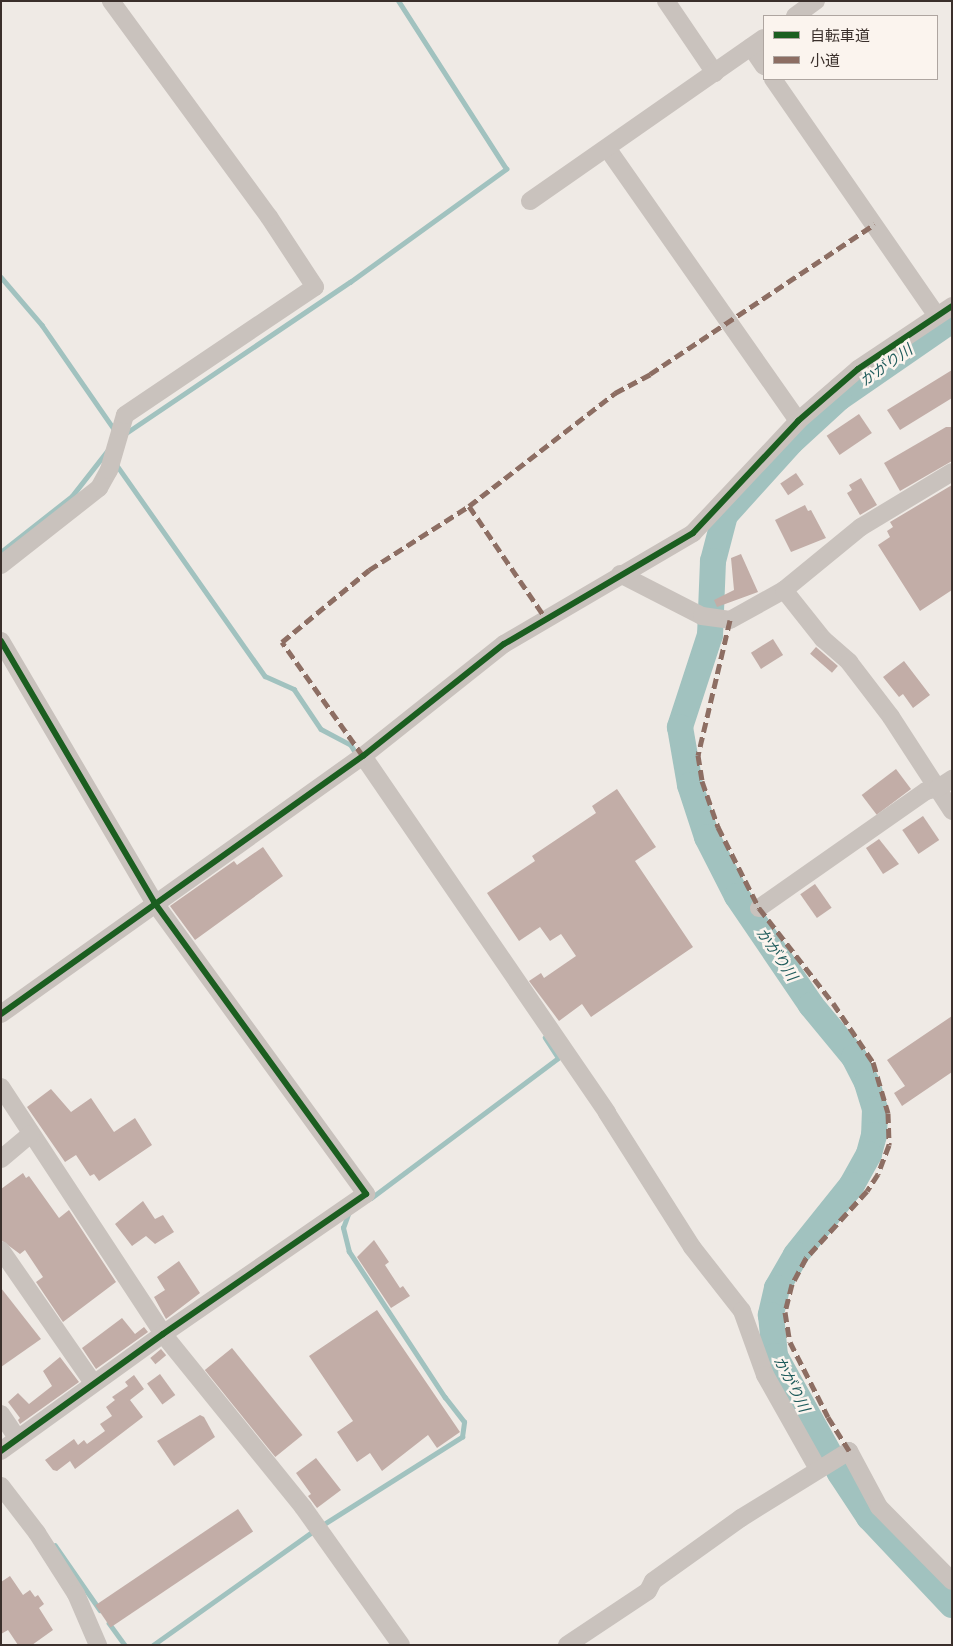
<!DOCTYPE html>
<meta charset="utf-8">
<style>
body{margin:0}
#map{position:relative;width:953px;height:1646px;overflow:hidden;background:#efeae5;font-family:Manrope,"Noto Sans JP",sans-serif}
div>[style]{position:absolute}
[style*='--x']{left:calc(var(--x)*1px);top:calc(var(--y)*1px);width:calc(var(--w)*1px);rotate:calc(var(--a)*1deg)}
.stream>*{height:4.5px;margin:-2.25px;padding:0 2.25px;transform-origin:2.25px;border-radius:2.25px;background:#a1c2bf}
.river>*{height:26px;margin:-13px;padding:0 13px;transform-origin:13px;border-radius:13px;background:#a1c2bf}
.building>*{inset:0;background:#c2ada7;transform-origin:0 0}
.minor>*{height:18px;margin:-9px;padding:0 9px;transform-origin:9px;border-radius:9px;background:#c9c2bd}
.quiet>*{height:5px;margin-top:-2.5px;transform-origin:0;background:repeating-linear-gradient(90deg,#8d6e63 0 10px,transparent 0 15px)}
.cycleway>*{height:6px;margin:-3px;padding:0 3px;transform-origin:3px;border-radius:3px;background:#1b5e20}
span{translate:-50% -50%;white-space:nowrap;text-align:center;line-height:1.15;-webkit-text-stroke:5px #fbf4ee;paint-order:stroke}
.water-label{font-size:15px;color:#205c5c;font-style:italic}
.frame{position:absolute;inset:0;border:2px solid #3a2f2b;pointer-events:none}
.legend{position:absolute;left:763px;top:15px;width:175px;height:65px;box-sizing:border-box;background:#fbf4ee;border:1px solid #aea5a0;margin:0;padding:6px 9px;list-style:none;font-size:15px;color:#3a2f2b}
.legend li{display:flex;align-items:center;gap:10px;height:25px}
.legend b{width:25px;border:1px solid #aea5a0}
</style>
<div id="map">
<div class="stream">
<div style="--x:1;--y:277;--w:63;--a:49.5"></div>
<div style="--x:42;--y:325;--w:130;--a:55.3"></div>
<div style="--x:126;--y:433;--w:270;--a:-34"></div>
<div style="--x:350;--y:282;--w:193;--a:-35.9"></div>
<div style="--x:506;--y:169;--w:200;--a:-122.7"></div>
<div style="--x:116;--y:464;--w:259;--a:54.9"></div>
<div style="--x:265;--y:676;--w:32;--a:24"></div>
<div style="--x:294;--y:689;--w:48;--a:56"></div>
<div style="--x:321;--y:729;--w:34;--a:28"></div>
<div style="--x:351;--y:745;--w:12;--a:59"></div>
<div style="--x:1;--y:552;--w:90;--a:-38.3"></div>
<div style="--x:72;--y:496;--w:58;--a:-52"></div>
<div style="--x:371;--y:1198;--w:234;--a:-36.8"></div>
<div style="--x:558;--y:1058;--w:24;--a:-123"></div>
<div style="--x:321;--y:1526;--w:167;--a:-32.3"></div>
<div style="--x:462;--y:1437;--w:15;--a:-82"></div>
<div style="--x:464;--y:1422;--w:31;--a:-128"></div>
<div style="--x:445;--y:1398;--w:175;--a:-123.3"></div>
<div style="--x:349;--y:1252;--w:25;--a:-104"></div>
<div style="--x:343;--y:1228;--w:15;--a:-70"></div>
<div style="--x:55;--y:1545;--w:79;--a:55.3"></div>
<div style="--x:109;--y:1623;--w:27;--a:54"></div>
<div style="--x:153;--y:1645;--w:199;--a:-35.4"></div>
</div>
<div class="river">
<div style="--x:952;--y:320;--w:137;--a:145.4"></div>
<div style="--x:839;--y:398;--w:65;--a:137.5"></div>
<div style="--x:791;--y:442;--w:98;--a:132.1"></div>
<div style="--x:725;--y:515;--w:48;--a:104.6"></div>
<div style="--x:713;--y:561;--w:74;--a:92.3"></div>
<div style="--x:710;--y:635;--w:97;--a:108.1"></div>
<div style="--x:680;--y:727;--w:59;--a:80.2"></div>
<div style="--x:690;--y:785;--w:55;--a:71.9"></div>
<div style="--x:707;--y:837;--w:66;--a:63"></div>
<div style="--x:737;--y:896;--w:132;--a:55.8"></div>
<div style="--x:811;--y:1005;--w:67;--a:50.4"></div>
<div style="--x:854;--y:1057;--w:29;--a:63"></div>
<div style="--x:867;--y:1083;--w:27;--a:73"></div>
<div style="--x:875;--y:1109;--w:26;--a:92"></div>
<div style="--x:874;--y:1135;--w:20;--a:105"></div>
<div style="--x:869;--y:1154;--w:35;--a:119"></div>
<div style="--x:852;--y:1185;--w:90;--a:128.7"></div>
<div style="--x:796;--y:1255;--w:38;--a:120"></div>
<div style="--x:777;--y:1288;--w:28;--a:103"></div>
<div style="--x:771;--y:1315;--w:41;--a:84.4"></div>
<div style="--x:775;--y:1356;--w:134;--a:60.9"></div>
<div style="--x:840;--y:1473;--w:53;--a:56.6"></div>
<div style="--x:869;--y:1517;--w:121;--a:46.7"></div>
</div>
<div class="building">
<div style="clip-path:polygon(952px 370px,952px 398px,900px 430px,887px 410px)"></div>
<div style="left:859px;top:414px;width:23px;height:39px;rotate:56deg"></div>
<div style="clip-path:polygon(946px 427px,952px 427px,952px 461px,900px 491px,884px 463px)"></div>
<div style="left:796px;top:473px;width:14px;height:19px;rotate:56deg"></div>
<div style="clip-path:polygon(861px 478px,877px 505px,860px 515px,847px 493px,852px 490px,849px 485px)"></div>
<div style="clip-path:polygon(952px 485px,952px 590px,920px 611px,878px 545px,890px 537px,887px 531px,893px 527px,890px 522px)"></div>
<div style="clip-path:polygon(805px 505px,808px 511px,811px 510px,826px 538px,791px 552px,775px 520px)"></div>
<div style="clip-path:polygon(741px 554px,758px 592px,717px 607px,714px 600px,734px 590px,731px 558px)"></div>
<div style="left:773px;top:639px;width:19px;height:26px;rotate:58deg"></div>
<div style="left:816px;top:647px;width:29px;height:9px;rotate:41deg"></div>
<div style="clip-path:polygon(904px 661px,930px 695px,913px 708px,903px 694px,899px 697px,883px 677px)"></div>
<div style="left:896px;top:769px;width:25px;height:43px;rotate:53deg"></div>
<div style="clip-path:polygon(617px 789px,656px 847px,635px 861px,693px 947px,591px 1017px,582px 1004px,559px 1021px,529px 981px,541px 973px,544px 978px,576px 956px,561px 934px,550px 941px,540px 927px,519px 941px,487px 893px,535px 861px,532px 856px,596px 813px,592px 806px)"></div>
<div style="left:923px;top:816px;width:29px;height:25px;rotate:56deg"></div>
<div style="clip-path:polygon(879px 839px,899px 864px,883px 874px,866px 848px)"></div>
<div style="clip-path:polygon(263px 847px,283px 876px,195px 940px,170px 906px,234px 861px,237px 865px)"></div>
<div style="left:815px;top:884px;width:29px;height:18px;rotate:55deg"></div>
<div style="clip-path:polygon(952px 1016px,952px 1072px,902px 1106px,894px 1093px,905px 1086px,887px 1060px)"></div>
<div style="clip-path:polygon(51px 1089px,71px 1112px,91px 1098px,114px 1132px,135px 1118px,152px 1145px,99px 1181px,94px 1174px,90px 1176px,76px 1155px,65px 1162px,27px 1107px)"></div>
<div style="clip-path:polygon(23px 1173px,26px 1178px,29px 1176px,59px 1218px,69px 1210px,116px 1282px,63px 1322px,36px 1282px,43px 1277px,25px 1250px,20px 1254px,1px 1240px,1px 1189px)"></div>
<div style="clip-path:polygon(143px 1201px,155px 1219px,163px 1215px,174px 1232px,155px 1244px,146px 1236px,132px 1246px,115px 1224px)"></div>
<div style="clip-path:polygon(374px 1240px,389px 1262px,385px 1265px,400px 1288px,403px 1286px,410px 1296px,391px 1308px,357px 1257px)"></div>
<div style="clip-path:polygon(179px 1261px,200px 1293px,166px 1319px,154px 1297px,165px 1290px,157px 1277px)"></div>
<div style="clip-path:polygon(1px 1288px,41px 1339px,1px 1367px)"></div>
<div style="clip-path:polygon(377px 1310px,460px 1432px,437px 1448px,428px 1435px,382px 1471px,370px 1453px,357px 1462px,337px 1432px,353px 1421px,309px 1356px)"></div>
<div style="clip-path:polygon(122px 1318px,135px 1334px,144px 1327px,148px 1332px,96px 1369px,82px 1348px)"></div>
<div style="left:232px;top:1348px;width:112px;height:35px;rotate:51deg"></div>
<div style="left:161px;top:1349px;width:8px;height:14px;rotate:50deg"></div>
<div style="clip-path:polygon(60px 1357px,79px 1382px,20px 1424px,18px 1420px,20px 1418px,8px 1402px,18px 1393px,29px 1404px,52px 1386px,43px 1371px)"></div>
<div style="left:160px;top:1374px;width:26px;height:16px;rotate:54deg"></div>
<div style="clip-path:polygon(134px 1375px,144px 1389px,130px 1400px,143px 1417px,75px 1469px,70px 1461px,57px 1471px,53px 1470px,45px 1460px,74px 1439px,78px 1445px,84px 1440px,87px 1444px,105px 1431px,100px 1424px,112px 1416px,106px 1407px,115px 1400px,112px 1397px,128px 1386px,125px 1382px)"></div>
<div style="clip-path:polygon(200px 1415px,204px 1417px,215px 1437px,174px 1466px,157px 1441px)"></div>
<div style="clip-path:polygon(316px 1458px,341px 1490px,317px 1508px,308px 1496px,311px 1494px,296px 1473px)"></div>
<div style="left:238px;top:1509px;width:27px;height:172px;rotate:56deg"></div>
<div style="clip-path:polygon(10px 1576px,23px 1595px,30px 1590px,35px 1597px,38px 1595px,44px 1604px,39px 1608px,53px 1630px,32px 1645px,18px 1645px,8px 1630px,1px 1634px,1px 1582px)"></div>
</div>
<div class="minor">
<div style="--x:666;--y:1;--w:87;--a:55.8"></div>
<div style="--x:795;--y:16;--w:26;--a:-36"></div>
<div style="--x:751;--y:47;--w:23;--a:56"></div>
<div style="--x:773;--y:79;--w:288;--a:55.3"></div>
<div style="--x:607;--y:148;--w:333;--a:55"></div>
<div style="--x:530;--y:201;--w:285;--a:-34.9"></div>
<div style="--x:1;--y:565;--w:125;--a:-38.2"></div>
<div style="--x:99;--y:488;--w:21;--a:-61"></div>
<div style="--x:109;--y:470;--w:57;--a:-73.8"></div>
<div style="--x:125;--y:415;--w:229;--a:-34"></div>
<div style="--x:315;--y:287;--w:84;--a:-123.3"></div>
<div style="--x:269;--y:217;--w:268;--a:-126.2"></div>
<div style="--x:620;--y:574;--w:92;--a:27.1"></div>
<div style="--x:702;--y:616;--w:28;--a:8"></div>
<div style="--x:730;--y:620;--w:62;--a:-29.1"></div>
<div style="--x:784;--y:590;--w:99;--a:-39.3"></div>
<div style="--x:861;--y:527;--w:106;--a:-31.1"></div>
<div style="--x:784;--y:590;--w:63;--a:51.5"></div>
<div style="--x:823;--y:639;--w:35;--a:41"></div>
<div style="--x:849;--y:662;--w:69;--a:52.6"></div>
<div style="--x:891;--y:717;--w:112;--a:57"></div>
<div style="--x:1;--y:641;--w:303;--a:59.6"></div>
<div style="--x:154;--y:902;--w:361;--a:54"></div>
<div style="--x:366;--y:1194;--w:247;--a:145.4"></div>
<div style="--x:163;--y:1334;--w:200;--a:144.2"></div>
<div style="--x:363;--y:756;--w:432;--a:55.6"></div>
<div style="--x:607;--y:1113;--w:159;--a:57.6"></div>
<div style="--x:692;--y:1247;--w:81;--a:52"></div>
<div style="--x:742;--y:1311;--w:68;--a:70.2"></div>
<div style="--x:765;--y:1375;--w:108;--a:60.6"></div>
<div style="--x:759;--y:908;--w:204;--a:-35"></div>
<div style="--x:926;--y:791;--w:12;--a:-14"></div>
<div style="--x:938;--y:788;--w:17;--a:-33"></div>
<div style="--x:1;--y:1014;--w:445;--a:-35.5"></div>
<div style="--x:363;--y:756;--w:180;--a:-38.5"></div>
<div style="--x:504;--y:644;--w:219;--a:-30.4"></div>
<div style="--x:693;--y:533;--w:154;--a:-46.8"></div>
<div style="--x:798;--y:421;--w:79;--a:-40.9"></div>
<div style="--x:858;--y:369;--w:113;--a:-33.8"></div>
<div style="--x:1;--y:1087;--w:295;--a:56.7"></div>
<div style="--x:163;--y:1334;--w:223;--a:51"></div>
<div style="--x:303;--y:1507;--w:169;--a:54.6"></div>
<div style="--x:1;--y:1159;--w:39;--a:-40"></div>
<div style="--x:1;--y:1250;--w:162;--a:55.3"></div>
<div style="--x:1;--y:1414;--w:29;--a:56"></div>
<div style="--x:1;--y:1486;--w:59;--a:52.5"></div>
<div style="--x:37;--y:1533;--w:72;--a:57.4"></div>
<div style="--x:76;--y:1594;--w:56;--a:66.7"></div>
<div style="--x:567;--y:1645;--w:97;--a:-33.7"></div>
<div style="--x:648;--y:1591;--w:11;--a:-63"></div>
<div style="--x:653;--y:1581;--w:108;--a:-35.6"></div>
<div style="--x:741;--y:1518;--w:127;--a:-31.8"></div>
<div style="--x:849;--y:1451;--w:64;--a:61.8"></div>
<div style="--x:879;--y:1507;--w:104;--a:45.4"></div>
</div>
<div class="quiet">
<div style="--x:469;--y:506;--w:137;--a:55.7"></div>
<div style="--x:730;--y:620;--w:139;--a:103.3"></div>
<div style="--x:698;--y:755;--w:26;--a:81"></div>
<div style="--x:702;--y:781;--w:49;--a:70.8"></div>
<div style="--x:718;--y:827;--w:91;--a:63.2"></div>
<div style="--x:759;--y:908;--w:120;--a:52.1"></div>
<div style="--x:833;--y:1003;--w:71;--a:55.9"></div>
<div style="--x:873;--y:1062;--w:53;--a:73.6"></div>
<div style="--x:888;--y:1113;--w:32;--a:88"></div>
<div style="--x:889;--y:1145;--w:31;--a:111"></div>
<div style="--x:878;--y:1174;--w:20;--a:123"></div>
<div style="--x:867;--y:1191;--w:91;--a:132.3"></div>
<div style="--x:806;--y:1258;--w:30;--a:118"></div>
<div style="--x:792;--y:1284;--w:29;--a:104"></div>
<div style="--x:785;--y:1312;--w:30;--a:81"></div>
<div style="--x:790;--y:1342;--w:84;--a:63.1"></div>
<div style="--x:828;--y:1417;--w:40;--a:58"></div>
<div style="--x:363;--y:756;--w:140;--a:-125.4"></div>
<div style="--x:282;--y:642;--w:113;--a:-39.6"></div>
<div style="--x:369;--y:570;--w:119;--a:-32.6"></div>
<div style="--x:469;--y:506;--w:185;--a:-37.7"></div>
<div style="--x:615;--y:393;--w:40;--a:-28"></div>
<div style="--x:650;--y:374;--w:270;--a:-33.7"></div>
</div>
<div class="cycleway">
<div style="--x:1;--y:641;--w:303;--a:59.6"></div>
<div style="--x:154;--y:902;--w:361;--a:54"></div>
<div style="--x:366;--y:1194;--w:247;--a:145.4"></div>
<div style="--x:163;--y:1334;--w:200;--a:144.2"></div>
<div style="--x:1;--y:1014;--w:445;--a:-35.5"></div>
<div style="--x:363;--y:756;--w:180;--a:-38.5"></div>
<div style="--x:504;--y:644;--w:219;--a:-30.4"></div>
<div style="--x:693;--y:533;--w:154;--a:-46.8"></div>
<div style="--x:798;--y:421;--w:79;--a:-40.9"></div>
<div style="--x:858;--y:369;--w:113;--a:-33.8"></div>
</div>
<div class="water-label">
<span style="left:886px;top:365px;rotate:-35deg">かがり川</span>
<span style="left:777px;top:954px;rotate:56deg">かがり川</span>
<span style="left:792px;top:1384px;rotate:63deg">かがり川</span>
</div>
<div class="frame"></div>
<ul class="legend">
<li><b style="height:6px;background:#1b5e20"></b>自転車道</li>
<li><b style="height:6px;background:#8d6e63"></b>小道</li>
</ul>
</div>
